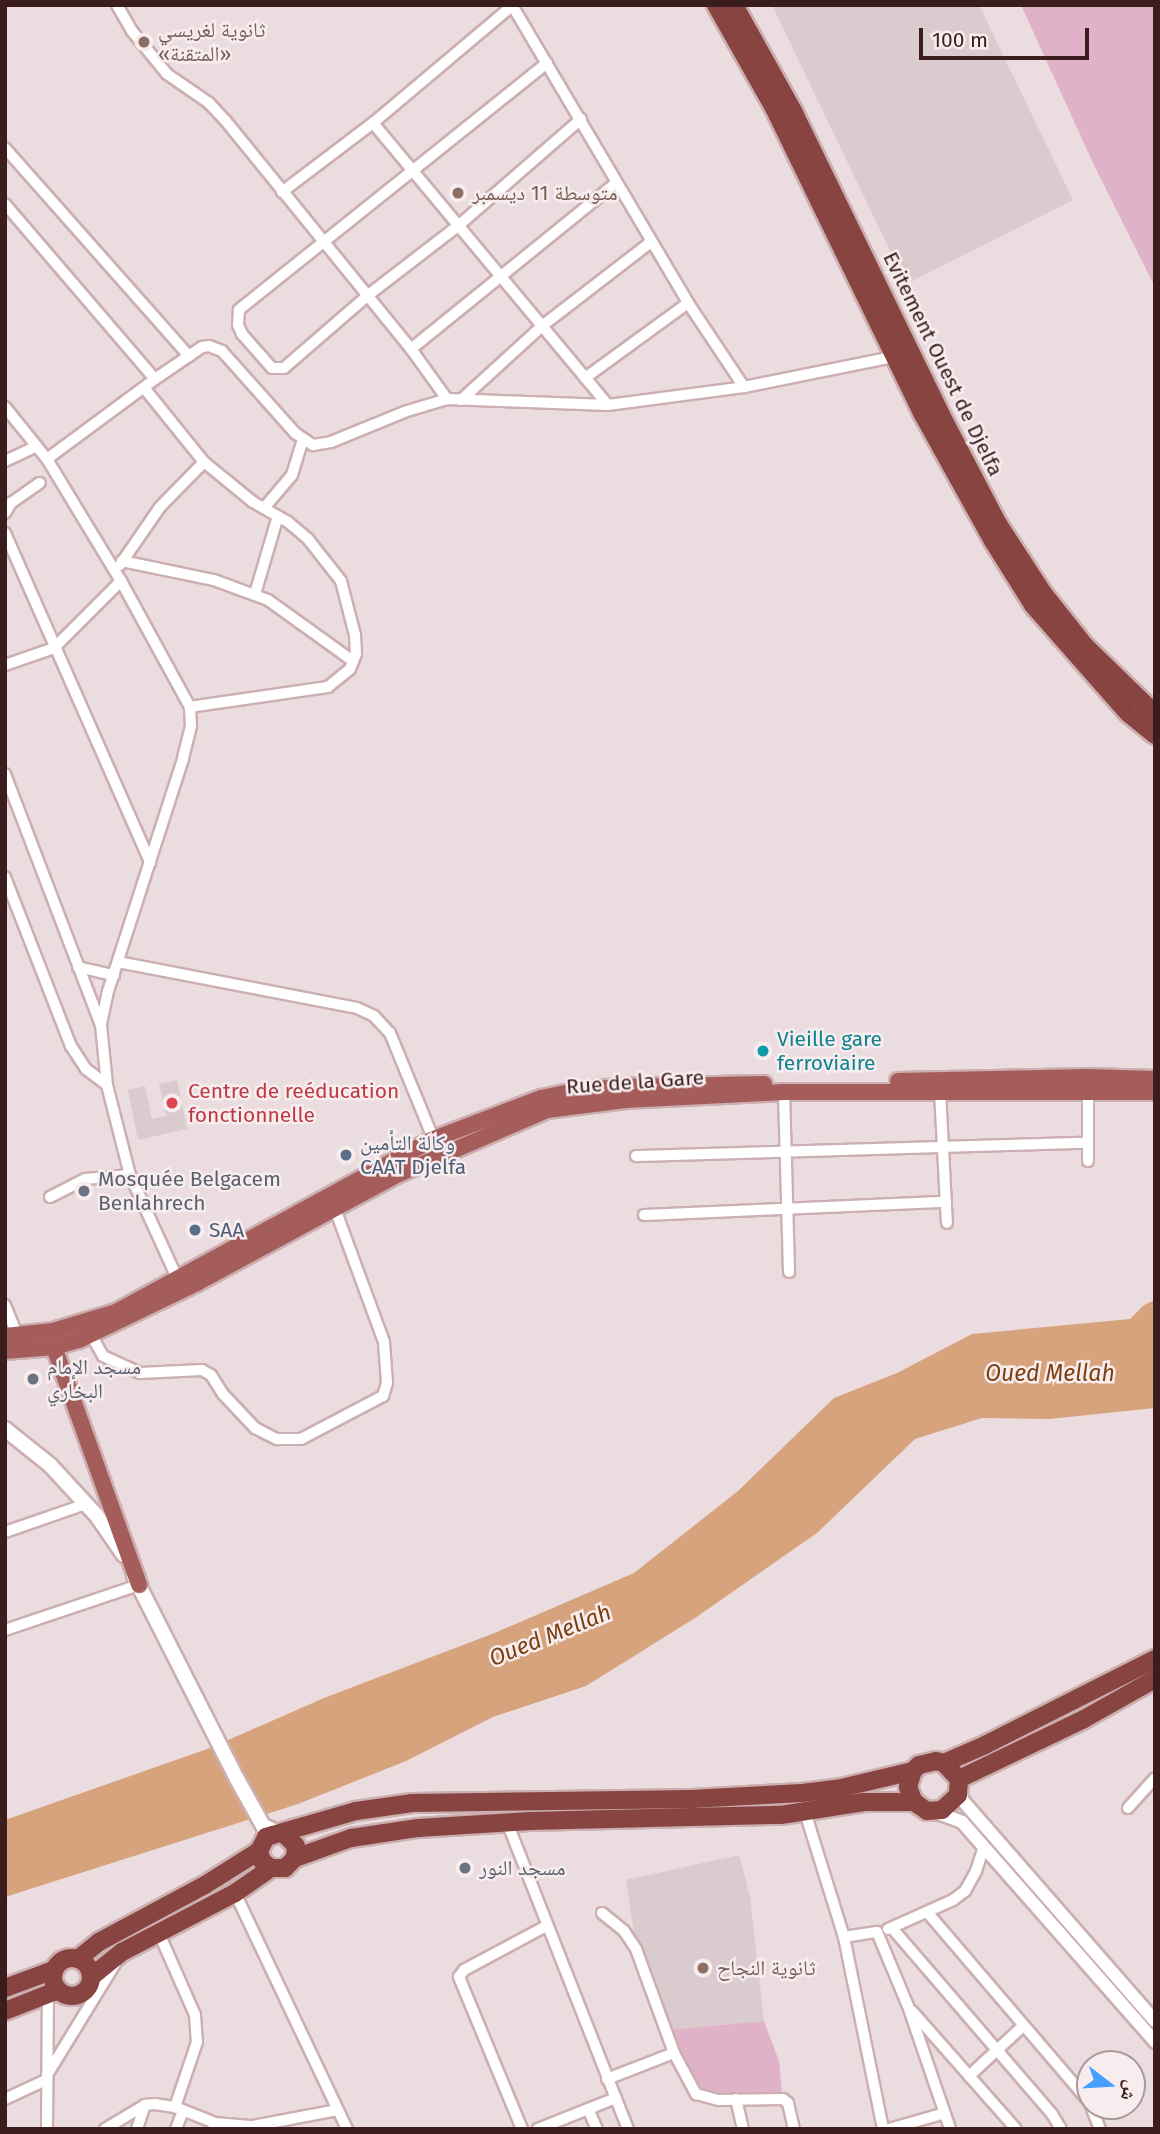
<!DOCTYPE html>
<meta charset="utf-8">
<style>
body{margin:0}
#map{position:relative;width:1160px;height:2134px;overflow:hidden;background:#ebdcdf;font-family:"Fira Sans","Noto Naskh Arabic",sans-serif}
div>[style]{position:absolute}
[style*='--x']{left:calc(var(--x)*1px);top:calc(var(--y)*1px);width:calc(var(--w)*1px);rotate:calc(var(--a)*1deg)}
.built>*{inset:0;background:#dacbce}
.green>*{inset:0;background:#dfb2c7}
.water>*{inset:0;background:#d7a37d}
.roads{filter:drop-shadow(2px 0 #ccafb1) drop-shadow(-2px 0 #ccafb1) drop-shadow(0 2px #ccafb1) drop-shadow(0 -2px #ccafb1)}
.minor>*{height:10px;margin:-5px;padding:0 5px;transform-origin:5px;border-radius:5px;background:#fff}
.tertiary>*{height:12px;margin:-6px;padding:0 6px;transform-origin:6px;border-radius:6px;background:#fff}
.secondary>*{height:14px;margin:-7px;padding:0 7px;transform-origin:7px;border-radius:7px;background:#fff}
.primary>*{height:16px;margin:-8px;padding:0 8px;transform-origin:8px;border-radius:8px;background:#a55d5c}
.trunk>*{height:18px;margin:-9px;padding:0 9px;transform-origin:9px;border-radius:9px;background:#884441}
.trunk>.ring{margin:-9px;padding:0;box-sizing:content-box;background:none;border:18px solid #884441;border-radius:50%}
.dots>*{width:19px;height:19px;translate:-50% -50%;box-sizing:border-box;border:4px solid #f7edef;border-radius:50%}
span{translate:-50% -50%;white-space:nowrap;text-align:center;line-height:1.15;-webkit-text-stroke:5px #f7edef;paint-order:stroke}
.education-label{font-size:21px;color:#785e54}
.left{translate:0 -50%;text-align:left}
.street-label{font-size:21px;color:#3b1d1d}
.culture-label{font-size:21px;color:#0d838f}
.health-label{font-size:21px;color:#be3a42}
.service-label{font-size:21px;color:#4e5e75}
.worship-label{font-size:21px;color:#5b616d}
.water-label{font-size:23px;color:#7d4011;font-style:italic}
.frame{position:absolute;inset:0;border:7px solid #3b1d1d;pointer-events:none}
.north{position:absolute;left:1076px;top:2050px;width:70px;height:70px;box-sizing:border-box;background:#f7edef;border:2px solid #ac9a9b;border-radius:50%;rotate:107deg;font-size:19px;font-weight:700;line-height:28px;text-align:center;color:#3b1d1d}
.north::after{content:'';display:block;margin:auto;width:24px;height:32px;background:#46a0ff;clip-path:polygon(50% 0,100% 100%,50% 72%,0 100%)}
.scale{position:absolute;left:919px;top:28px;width:170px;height:32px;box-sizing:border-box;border:4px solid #3b1d1d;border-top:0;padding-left:9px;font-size:21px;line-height:24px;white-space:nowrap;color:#3b1d1d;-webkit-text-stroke:5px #f7edef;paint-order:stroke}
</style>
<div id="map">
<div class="built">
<div style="clip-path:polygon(772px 5px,979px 5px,1073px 200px,906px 284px)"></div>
<div style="clip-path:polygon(177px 1080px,187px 1129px,138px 1140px,128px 1090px,145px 1086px,152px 1119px,166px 1116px,159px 1084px)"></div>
<div style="clip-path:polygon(739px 1855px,750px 1896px,764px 2021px,669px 2030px,634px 1933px,626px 1880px)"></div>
</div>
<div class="green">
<div style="clip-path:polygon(1021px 5px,1155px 5px,1155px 287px,1093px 163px)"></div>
<div style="clip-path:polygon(764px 2021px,779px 2061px,782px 2093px,702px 2094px,669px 2030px)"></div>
</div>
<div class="water">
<div style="clip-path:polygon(1155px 1300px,1155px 1408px,1049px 1419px,982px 1418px,915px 1439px,817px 1533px,695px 1618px,586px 1686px,493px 1717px,406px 1761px,298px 1804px,5px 1897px,5px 1820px,210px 1748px,324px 1698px,492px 1634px,634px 1573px,738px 1491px,834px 1398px,897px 1373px,972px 1334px,1130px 1319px,1144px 1305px)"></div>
</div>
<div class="roads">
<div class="minor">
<div style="--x:117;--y:5;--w:30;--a:60"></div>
<div style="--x:132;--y:31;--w:55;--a:50.9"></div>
<div style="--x:167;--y:74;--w:51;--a:34.6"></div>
<div style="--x:209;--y:103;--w:23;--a:47"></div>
<div style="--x:225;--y:120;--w:295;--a:50.9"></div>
<div style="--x:411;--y:349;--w:62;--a:54.2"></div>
<div style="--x:512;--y:5;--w:346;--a:59.4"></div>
<div style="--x:688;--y:303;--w:101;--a:56.3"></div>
<div style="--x:547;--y:63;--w:395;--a:141.3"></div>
<div style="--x:239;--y:310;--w:15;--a:94"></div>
<div style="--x:238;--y:325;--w:10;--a:66"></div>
<div style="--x:242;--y:334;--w:45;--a:48.6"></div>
<div style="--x:272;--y:368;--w:12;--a:0"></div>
<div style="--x:284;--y:368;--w:110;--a:-40.9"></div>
<div style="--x:367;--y:296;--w:115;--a:-37.6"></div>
<div style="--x:458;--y:226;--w:163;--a:-41"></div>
<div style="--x:373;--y:123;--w:367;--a:50.2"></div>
<div style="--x:5;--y:148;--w:278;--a:48.5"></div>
<div style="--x:282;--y:192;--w:114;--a:-37.2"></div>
<div style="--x:373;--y:123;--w:182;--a:-40.1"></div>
<div style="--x:5;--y:204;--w:230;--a:49.4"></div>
<div style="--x:411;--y:349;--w:264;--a:-39"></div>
<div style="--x:585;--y:378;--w:127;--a:-36.1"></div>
<div style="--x:145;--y:389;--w:94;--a:51.1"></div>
<div style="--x:204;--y:462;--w:63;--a:39.2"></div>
<div style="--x:253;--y:502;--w:40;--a:29.7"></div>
<div style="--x:288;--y:522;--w:26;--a:40"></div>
<div style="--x:308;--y:539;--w:53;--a:51.8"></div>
<div style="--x:341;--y:581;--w:56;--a:75.5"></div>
<div style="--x:355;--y:635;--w:19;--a:87"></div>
<div style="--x:356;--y:654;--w:16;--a:112"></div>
<div style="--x:350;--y:669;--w:28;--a:141"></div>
<div style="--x:328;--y:687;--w:139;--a:171.8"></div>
<div style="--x:461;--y:400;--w:110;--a:-42.4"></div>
<div style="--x:542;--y:326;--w:138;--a:-37.6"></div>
<div style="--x:5;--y:407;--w:67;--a:51.1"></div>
<div style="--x:47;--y:459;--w:143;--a:58.8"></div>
<div style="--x:121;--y:581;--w:144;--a:61.3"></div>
<div style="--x:190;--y:707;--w:19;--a:87"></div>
<div style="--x:191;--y:726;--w:34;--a:104"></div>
<div style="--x:183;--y:759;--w:244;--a:107.9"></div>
<div style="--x:108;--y:991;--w:35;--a:102"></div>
<div style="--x:101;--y:1025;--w:60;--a:84.3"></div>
<div style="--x:107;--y:1085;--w:93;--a:75.7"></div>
<div style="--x:130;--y:1175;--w:115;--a:65.4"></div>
<div style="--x:47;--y:459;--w:134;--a:-36.5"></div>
<div style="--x:155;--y:379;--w:57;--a:-34.2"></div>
<div style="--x:202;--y:347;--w:7;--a:-8"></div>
<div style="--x:209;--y:346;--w:14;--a:21"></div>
<div style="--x:222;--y:351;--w:110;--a:48.3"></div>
<div style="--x:295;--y:433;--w:22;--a:34"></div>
<div style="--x:313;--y:445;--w:18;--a:-9"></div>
<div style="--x:331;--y:442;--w:79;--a:-22.3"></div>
<div style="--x:404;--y:412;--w:45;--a:-16.8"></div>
<div style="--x:447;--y:399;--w:161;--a:2.1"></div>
<div style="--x:608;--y:405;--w:137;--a:-7.5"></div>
<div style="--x:744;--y:387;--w:157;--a:-11.4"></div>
<div style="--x:5;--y:461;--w:35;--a:-25"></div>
<div style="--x:264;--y:508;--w:43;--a:-49.7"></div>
<div style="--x:292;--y:475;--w:37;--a:-73"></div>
<div style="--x:5;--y:513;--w:12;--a:-59"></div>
<div style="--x:11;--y:503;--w:35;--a:-35"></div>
<div style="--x:5;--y:533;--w:360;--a:66.2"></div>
<div style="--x:122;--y:561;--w:94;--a:11.7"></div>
<div style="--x:214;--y:580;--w:58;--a:20.3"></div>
<div style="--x:268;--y:600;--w:105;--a:35.7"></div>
<div style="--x:120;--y:565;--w:70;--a:-55.4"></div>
<div style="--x:160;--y:507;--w:63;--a:-45.6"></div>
<div style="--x:255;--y:594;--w:81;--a:-73.6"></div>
<div style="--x:5;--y:665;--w:52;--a:-19.1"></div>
<div style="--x:54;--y:648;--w:95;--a:-45"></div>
<div style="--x:5;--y:774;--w:269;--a:69.1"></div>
<div style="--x:5;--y:877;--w:181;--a:68.7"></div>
<div style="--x:71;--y:1046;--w:27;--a:57"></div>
<div style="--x:86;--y:1069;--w:26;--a:37"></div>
<div style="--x:118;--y:962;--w:243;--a:10.9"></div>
<div style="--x:357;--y:1008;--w:19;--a:25"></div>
<div style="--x:374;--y:1016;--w:23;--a:47"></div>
<div style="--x:390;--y:1033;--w:132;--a:67.7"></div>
<div style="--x:78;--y:967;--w:37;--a:13"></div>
<div style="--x:940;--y:1091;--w:132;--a:87"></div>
<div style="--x:784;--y:1092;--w:180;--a:88.4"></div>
<div style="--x:636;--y:1156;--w:451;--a:-1.7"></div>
<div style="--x:1088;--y:1161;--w:71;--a:-90"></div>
<div style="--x:50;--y:1197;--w:39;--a:-27"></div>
<div style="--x:85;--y:1179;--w:45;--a:-5.1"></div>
<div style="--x:644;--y:1215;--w:302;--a:-2.5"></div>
<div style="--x:5;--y:1305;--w:32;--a:68"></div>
<div style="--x:91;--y:1335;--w:24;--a:60"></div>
<div style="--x:103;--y:1356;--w:41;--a:24.7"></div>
<div style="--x:140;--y:1373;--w:62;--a:-2.8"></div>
<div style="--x:202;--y:1370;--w:10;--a:29"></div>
<div style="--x:211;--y:1375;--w:22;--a:58"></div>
<div style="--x:223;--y:1394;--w:47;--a:46.7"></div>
<div style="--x:255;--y:1428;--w:25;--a:27"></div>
<div style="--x:277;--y:1439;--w:24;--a:0"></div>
<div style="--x:301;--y:1439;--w:93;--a:-27.7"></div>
<div style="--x:383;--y:1396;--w:14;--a:-73"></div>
<div style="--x:387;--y:1383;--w:41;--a:-94.2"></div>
<div style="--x:384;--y:1342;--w:142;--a:-110.2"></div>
<div style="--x:5;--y:1532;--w:86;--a:-19.1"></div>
<div style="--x:5;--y:1630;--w:141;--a:-18.6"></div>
<div style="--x:1128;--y:1808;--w:40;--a:-48"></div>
<div style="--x:805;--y:1812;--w:131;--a:72.7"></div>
<div style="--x:844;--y:1937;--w:196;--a:78.5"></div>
<div style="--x:507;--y:1822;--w:330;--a:68.5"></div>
<div style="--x:235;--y:1893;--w:261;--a:64.6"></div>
<div style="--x:927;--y:1912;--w:251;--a:49.5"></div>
<div style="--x:602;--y:1913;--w:28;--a:39"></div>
<div style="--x:624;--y:1931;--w:22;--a:56"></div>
<div style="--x:636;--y:1949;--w:111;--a:69.9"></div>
<div style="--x:674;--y:2053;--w:47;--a:61.8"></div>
<div style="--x:696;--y:2094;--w:24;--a:15"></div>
<div style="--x:719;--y:2100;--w:64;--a:-0.9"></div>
<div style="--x:783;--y:2099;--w:6;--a:39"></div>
<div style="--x:788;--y:2103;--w:27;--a:77"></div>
<div style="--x:892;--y:1928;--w:245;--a:49.3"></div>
<div style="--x:1052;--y:2114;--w:17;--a:59"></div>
<div style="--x:888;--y:1929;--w:71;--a:-24"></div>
<div style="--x:953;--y:1900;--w:15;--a:-37"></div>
<div style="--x:965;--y:1891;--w:23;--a:-61"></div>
<div style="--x:976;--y:1871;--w:25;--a:-72"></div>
<div style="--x:158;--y:1931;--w:92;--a:66.2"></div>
<div style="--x:195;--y:2015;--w:27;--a:86"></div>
<div style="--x:197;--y:2042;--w:69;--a:108.7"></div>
<div style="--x:844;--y:1937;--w:33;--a:-9"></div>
<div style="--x:877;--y:1932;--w:80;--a:67.3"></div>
<div style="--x:908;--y:2006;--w:130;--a:71.1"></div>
<div style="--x:912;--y:2011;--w:157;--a:48.6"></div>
<div style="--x:47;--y:2075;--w:130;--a:-58.5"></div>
<div style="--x:969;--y:2076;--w:74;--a:-42.8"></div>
<div style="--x:607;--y:2079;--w:72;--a:-21.2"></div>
<div style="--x:5;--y:2099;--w:45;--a:-24.9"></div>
<div style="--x:736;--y:2099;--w:31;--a:77"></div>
<div style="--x:1091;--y:2106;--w:25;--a:69"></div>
<div style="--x:588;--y:2109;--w:22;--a:66"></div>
<div style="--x:47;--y:2129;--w:134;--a:-89.6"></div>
<div style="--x:105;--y:2129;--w:47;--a:-31"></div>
<div style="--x:145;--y:2105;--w:10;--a:-6"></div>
<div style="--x:155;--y:2104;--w:20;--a:9"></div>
<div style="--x:175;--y:2107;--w:43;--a:21.8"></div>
<div style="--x:137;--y:2129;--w:25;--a:-72"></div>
<div style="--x:176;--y:2129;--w:19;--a:-69"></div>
<div style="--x:213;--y:2129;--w:6;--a:-72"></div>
<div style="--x:215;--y:2123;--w:38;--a:5"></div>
<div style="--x:253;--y:2126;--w:86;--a:-10.7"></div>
<div style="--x:522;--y:2129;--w:165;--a:-112.5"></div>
<div style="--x:459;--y:1977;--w:9;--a:-54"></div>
<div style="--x:464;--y:1970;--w:93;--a:-28.2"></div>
<div style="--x:538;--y:2129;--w:84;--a:-21.7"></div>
<div style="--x:889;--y:2129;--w:58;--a:-15.9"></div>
</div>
<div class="tertiary">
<div style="--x:959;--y:1788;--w:14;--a:73"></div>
<div style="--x:963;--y:1801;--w:292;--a:48.9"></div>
<div style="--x:935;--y:1812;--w:29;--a:20"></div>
<div style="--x:962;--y:1822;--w:293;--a:48.7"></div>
</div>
<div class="secondary">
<div style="--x:5;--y:1429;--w:58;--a:38.7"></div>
<div style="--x:50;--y:1465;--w:69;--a:47.3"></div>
<div style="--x:97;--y:1516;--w:47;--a:55.3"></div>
<div style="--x:134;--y:1576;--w:228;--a:63.1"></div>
<div style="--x:237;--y:1779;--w:54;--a:61"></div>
<div style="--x:263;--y:1826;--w:15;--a:23"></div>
</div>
<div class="primary">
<div style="--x:898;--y:1081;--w:190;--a:-1.2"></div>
<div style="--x:1088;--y:1077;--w:67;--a:1.7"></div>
<div style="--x:5;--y:1336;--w:48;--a:-5.9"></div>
<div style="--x:53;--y:1331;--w:66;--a:-16.8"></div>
<div style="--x:116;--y:1312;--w:359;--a:-28.6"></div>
<div style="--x:431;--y:1140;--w:118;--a:-20.9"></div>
<div style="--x:541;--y:1098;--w:41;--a:-11.3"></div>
<div style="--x:581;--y:1090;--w:40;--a:-4.3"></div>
<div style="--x:621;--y:1087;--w:143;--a:-1.2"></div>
<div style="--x:54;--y:1347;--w:253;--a:70.3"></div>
<div style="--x:5;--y:1351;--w:49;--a:-4.7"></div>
<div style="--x:54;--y:1347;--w:26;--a:-16"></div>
<div style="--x:79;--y:1340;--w:131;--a:-25.8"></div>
<div style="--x:197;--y:1283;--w:230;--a:-28.4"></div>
<div style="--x:399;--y:1174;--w:161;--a:-23.4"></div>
<div style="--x:547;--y:1110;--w:79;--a:-7.3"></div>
<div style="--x:625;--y:1100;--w:159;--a:-2.9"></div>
<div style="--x:784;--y:1092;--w:371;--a:0"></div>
</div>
<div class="trunk">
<div style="--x:716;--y:5;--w:118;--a:60.6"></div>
<div style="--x:774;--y:108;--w:339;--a:64.1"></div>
<div style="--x:922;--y:413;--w:146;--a:61"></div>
<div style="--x:993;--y:541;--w:75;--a:58"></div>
<div style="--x:1033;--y:605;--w:144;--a:48.7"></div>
<div style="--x:1128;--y:713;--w:35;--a:39"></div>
<div style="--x:734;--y:5;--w:124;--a:60.9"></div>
<div style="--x:794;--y:113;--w:336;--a:64"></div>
<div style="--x:941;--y:415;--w:123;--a:62.4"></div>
<div style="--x:998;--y:524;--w:82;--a:56.9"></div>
<div style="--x:1043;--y:593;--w:68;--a:51.6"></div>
<div style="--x:1085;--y:646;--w:98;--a:44.2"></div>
<div style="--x:944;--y:1763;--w:22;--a:47"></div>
<div style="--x:959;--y:1779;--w:16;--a:94"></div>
<div style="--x:958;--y:1795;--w:22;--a:137"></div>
<div style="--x:942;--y:1810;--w:15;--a:176"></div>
<div style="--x:927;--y:1811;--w:16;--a:-145"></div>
<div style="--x:914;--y:1802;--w:16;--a:-112"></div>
<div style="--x:908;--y:1787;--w:17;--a:-73"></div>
<div style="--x:913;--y:1771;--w:8;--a:-45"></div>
<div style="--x:919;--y:1765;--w:17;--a:-13"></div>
<div style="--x:936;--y:1761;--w:8;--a:14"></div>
<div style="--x:944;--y:1763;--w:45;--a:-23.7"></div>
<div style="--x:985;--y:1745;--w:191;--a:-26.8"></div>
<div style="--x:959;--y:1779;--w:139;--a:-25.6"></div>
<div style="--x:1084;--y:1719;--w:81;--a:-29.4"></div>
<div style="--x:283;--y:1833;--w:18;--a:45"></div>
<div style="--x:296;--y:1846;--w:12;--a:95"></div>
<div style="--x:295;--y:1858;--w:14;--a:135"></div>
<div style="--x:285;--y:1868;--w:14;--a:180"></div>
<div style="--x:271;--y:1868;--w:11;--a:-142"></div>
<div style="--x:262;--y:1861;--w:10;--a:-107"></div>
<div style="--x:259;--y:1851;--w:16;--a:-63"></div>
<div style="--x:266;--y:1837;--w:94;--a:-16.1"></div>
<div style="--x:356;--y:1811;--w:57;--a:-8.1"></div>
<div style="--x:412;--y:1803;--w:279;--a:-0.8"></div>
<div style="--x:691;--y:1799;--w:111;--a:-3.1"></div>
<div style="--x:802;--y:1793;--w:35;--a:-7"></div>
<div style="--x:837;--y:1789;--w:78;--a:-13.3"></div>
<div style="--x:295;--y:1858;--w:59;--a:-19.7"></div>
<div style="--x:351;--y:1838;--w:68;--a:-8.5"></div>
<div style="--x:418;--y:1828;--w:112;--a:-3.6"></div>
<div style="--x:530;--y:1821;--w:251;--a:-1.4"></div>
<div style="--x:781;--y:1815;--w:84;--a:-8.9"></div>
<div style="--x:864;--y:1802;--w:50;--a:0"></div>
<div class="ring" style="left:53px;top:1958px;width:20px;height:20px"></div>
<div style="--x:78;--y:1959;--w:27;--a:-39"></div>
<div style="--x:99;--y:1942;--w:120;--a:-28.3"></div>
<div style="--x:205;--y:1885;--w:64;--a:-32.2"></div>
<div style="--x:91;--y:1977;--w:40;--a:-39"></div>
<div style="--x:122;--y:1952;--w:127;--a:-27.6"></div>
<div style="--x:235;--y:1893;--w:44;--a:-34.8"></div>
<div style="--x:5;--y:1988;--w:52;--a:-20.2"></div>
<div style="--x:5;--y:2011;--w:57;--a:-21.6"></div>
</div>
</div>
<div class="dots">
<div style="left:144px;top:42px;background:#8d6e63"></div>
<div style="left:458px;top:193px;background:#8d6e63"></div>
<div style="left:763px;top:1051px;background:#0f9aa8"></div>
<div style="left:172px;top:1103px;background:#e0444e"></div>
<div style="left:346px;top:1155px;background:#5c6f8a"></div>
<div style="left:84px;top:1191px;background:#6b7280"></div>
<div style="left:195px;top:1230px;background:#5c6f8a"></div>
<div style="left:33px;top:1379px;background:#6b7280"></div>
<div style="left:465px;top:1868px;background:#6b7280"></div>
<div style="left:703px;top:1968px;background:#8d6e63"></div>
</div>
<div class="education-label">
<span class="left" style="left:158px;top:42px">ثانوية لغريسي<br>«المتقنة»</span>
<span class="left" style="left:472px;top:193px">متوسطة 11 ديسمبر</span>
<span class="left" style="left:717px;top:1968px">ثانوية النجاح</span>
</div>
<div class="street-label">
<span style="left:943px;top:364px;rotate:64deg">Evitement Ouest de Djelfa</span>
<span style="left:635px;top:1082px;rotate:-4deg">Rue de la Gare</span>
</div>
<div class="culture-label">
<span class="left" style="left:777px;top:1051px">Vieille gare<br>ferroviaire</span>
</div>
<div class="health-label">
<span class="left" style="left:188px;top:1103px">Centre de reéducation<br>fonctionnelle</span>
</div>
<div class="service-label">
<span class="left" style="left:360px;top:1155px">وكالة التأمين<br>CAAT Djelfa</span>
<span class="left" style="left:209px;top:1230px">SAA</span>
</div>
<div class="worship-label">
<span class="left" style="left:98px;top:1191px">Mosquée Belgacem<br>Benlahrech</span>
<span class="left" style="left:47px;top:1379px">مسجد الإمام<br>البخاري</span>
<span class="left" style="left:479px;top:1868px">مسجد النور</span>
</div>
<div class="water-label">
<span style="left:1050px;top:1373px">Oued Mellah</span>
<span style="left:550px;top:1635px;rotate:-22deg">Oued Mellah</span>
</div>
<div class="frame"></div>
<div class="north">ش</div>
<div class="scale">100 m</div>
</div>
